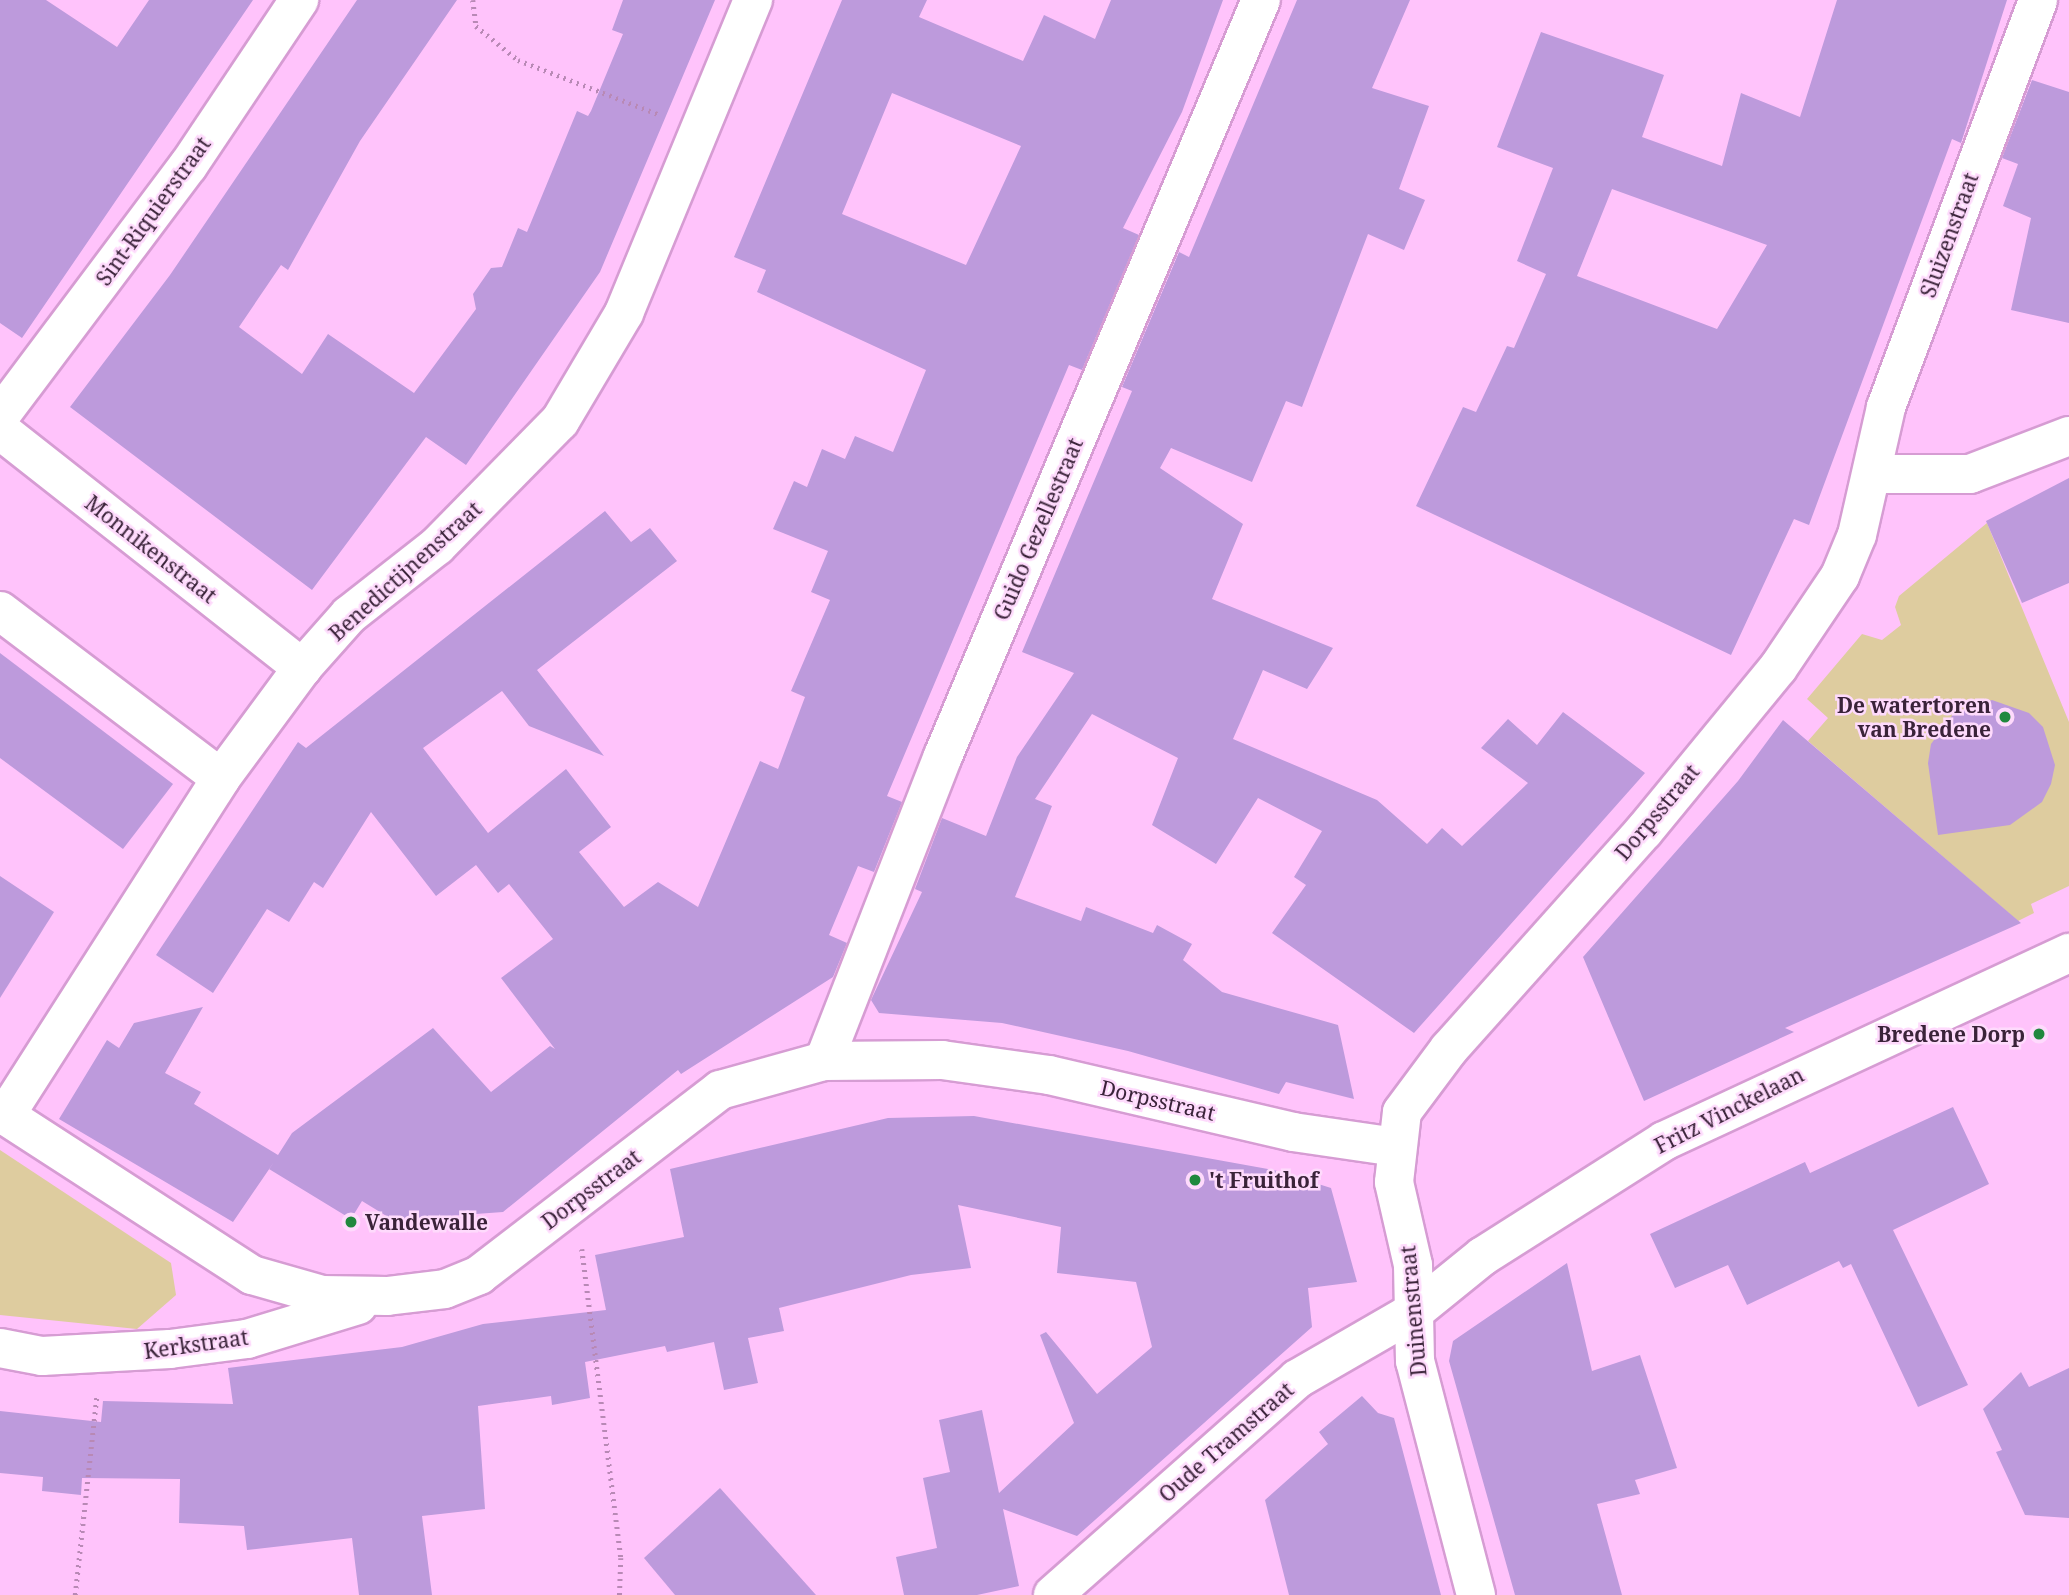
<!DOCTYPE html>
<style>
body{margin:0}
#map{position:relative;width:2069px;height:1595px;overflow:hidden;background:#ffc3fb;font-family:"Noto Serif",serif}
div>[style]{position:absolute}
[style*='--x']{left:calc(var(--x)*1px);top:calc(var(--y)*1px);width:calc(var(--w)*1px);rotate:calc(var(--a)*1deg)}
.green>*{inset:0;background:#decc9f}
.building>*{inset:0;background:#bd9adc}
.path>*{height:4.5px;margin-top:-2.25px;transform-origin:0;background:repeating-linear-gradient(90deg,#b889b5 0 2px,transparent 0 7px)}
.roads{filter:drop-shadow(2px 0 #d69cd3) drop-shadow(-2px 0 #d69cd3) drop-shadow(0 2px #d69cd3) drop-shadow(0 -2px #d69cd3)}
.minor>*{height:38px;margin:-19px;padding:0 19px;transform-origin:19px;border-radius:19px;background:#fff}
.tertiary>*{height:38px;margin:-19px;padding:0 19px;transform-origin:19px;border-radius:19px;background:#fff}
.dots>*{width:19px;height:19px;translate:-50% -50%;box-sizing:border-box;border:4px solid #fedafc;border-radius:50%}
span{translate:-50% -50%;white-space:nowrap;text-align:center;line-height:1.15;-webkit-text-stroke:5px #fedafc;paint-order:stroke}
.street-label{font-size:21px;color:#3a2339}
.poi-label{font-size:21px;color:#3a2339;font-weight:700}
.right{translate:-100% -50%;text-align:right}
.left{translate:0 -50%;text-align:left}
</style>
<div id="map">
<div class="green">
<div style="clip-path:polygon(1987px 523px,2069px 722px,2069px 886px,2031px 904px,2034px 913px,2018px 921px,1808px 741px,1828px 718px,1807px 699px,1862px 634px,1882px 640px,1901px 625px,1895px 607px,1899px 596px)"></div>
<div style="clip-path:polygon(0 1150px,171px 1263px,176px 1295px,137px 1329px,0 1315px)"></div>
</div>
<div class="building">
<div style="clip-path:polygon(0 0,46px 0,117px 47px,149px 0,253px 0,22px 338px,0 323px)"></div>
<div style="clip-path:polygon(357px 0,457px 0,360px 141px,288px 270px,281px 265px,239px 327px,302px 374px,328px 334px,414px 393px,476px 309px,473px 294px,491px 268px,502px 267px,518px 228px,527px 232px,577px 111px,588px 116px,591px 111px,623px 34px,612px 30px,623px 0,715px 0,600px 272px,466px 465px,426px 437px,312px 590px,70px 407px,170px 275px)"></div>
<div style="clip-path:polygon(evenodd,842px 0,927px 0,919px 17px,1023px 61px,1044px 15px,1095px 39px,1111px 0,1223px 0,1182px 112px,1123px 228px,1139px 235px,1082px 370px,1069px 365px,887px 796px,902px 802px,874px 872px,858px 866px,829px 935px,847px 943px,833px 977px,681px 1074px,678px 1070px,503px 1212px,393px 1220px,362px 1201px,351px 1219px,269px 1169px,274px 1162px,233px 1222px,59px 1119px,107px 1040px,119px 1048px,134px 1023px,203px 1007px,165px 1073px,201px 1092px,194px 1104px,278px 1155px,292px 1133px,433px 1028px,491px 1092px,550px 1046px,555px 1049px,501px 978px,553px 939px,509px 884px,498px 893px,476px 865px,436px 896px,371px 812px,323px 888px,314px 882px,289px 922px,267px 909px,213px 993px,156px 955px,298px 742px,306px 748px,605px 511px,631px 542px,650px 528px,677px 561px,537px 670px,604px 756px,529px 726px,502px 691px,423px 748px,488px 833px,566px 769px,611px 827px,579px 852px,624px 907px,658px 882px,698px 907px,760px 761px,778px 769px,805px 697px,791px 691px,830px 600px,811px 592px,828px 551px,773px 529px,794px 481px,807px 487px,822px 449px,845px 459px,855px 436px,893px 452px,926px 370px,757px 292px,766px 270px,734px 257px,842px 0,892px 93px,1021px 146px,966px 265px,842px 214px,892px 93px)"></div>
<div style="clip-path:polygon(1297px 0,1410px 0,1372px 88px,1429px 106px,1399px 189px,1425px 200px,1404px 250px,1368px 234px,1302px 407px,1286px 401px,1252px 482px,1171px 448px,1160px 468px,1243px 524px,1212px 599px,1333px 648px,1307px 689px,1263px 670px,1233px 739px,1377px 800px,1427px 844px,1442px 828px,1462px 846px,1528px 783px,1481px 748px,1508px 719px,1537px 745px,1563px 712px,1645px 773px,1414px 1033px,1272px 933px,1306px 885px,1294px 877px,1322px 831px,1258px 798px,1216px 864px,1152px 825px,1178px 758px,1092px 714px,1035px 799px,1052px 806px,1015px 897px,1081px 921px,1086px 907px,1153px 933px,1157px 925px,1192px 944px,1183px 960px,1222px 992px,1338px 1025px,1354px 1099px,1286px 1082px,1279px 1094px,1128px 1051px,1002px 1023px,879px 1013px,871px 1000px,922px 892px,915px 889px,942px 818px,986px 836px,1017px 757px,1074px 673px,1022px 652px,1132px 391px,1122px 387px,1179px 252px,1189px 257px)"></div>
<div style="clip-path:polygon(evenodd,1837px 0,2007px 0,1961px 143px,1952px 139px,1809px 525px,1794px 519px,1731px 655px,1416px 506px,1463px 407px,1476px 412px,1507px 346px,1514px 348px,1546px 274px,1517px 261px,1553px 168px,1497px 147px,1541px 32px,1664px 75px,1642px 137px,1722px 166px,1741px 93px,1800px 117px,1837px 0,1612px 189px,1767px 245px,1717px 329px,1577px 276px,1612px 189px)"></div>
<div style="clip-path:polygon(2032px 80px,2069px 92px,2069px 323px,2011px 310px,2031px 218px,2003px 206px,2018px 164px,2002px 158px)"></div>
<div style="clip-path:polygon(2069px 478px,2069px 583px,2022px 603px,1986px 521px)"></div>
<div style="clip-path:polygon(0 653px,173px 784px,123px 849px,0 758px)"></div>
<div style="clip-path:polygon(1992px 700px,2029px 713px,2043px 727px,2055px 765px,2051px 784px,2042px 802px,2010px 825px,1938px 835px,1928px 763px,1931px 744px,1954px 713px)"></div>
<div style="clip-path:polygon(1783px 720px,2021px 923px,1785px 1028px,1794px 1032px,1644px 1101px,1583px 957px,1738px 781px)"></div>
<div style="clip-path:polygon(0 876px,54px 912px,0 998px)"></div>
<div style="clip-path:polygon(1953px 1107px,1989px 1184px,1893px 1230px,1968px 1385px,1918px 1407px,1851px 1264px,1843px 1268px,1839px 1261px,1747px 1305px,1728px 1265px,1675px 1288px,1650px 1234px,1805px 1162px,1810px 1173px)"></div>
<div style="clip-path:polygon(974px 1116px,1274px 1170px,1331px 1188px,1357px 1282px,1308px 1288px,1312px 1327px,1077px 1536px,1003px 1509px,1019px 1586px,977px 1595px,904px 1595px,896px 1557px,937px 1548px,923px 1478px,950px 1472px,939px 1420px,982px 1410px,999px 1493px,1074px 1423px,1040px 1335px,1046px 1332px,1097px 1394px,1152px 1347px,1136px 1282px,1057px 1273px,1061px 1227px,958px 1205px,971px 1268px,911px 1275px,779px 1308px,784px 1331px,748px 1338px,758px 1383px,724px 1390px,714px 1342px,667px 1352px,665px 1346px,585px 1362px,590px 1398px,552px 1405px,551px 1396px,478px 1406px,485px 1509px,422px 1516px,432px 1595px,359px 1595px,352px 1538px,247px 1550px,244px 1526px,179px 1523px,180px 1479px,82px 1478px,81px 1495px,42px 1491px,43px 1477px,0 1473px,0 1411px,101px 1422px,103px 1401px,233px 1404px,228px 1368px,402px 1347px,483px 1324px,606px 1310px,595px 1255px,684px 1237px,670px 1169px,888px 1118px)"></div>
<div style="clip-path:polygon(1567px 1263px,1592px 1371px,1640px 1355px,1677px 1468px,1635px 1480px,1640px 1494px,1597px 1504px,1622px 1595px,1515px 1595px,1449px 1361px,1453px 1341px)"></div>
<div style="clip-path:polygon(2069px 1368px,2069px 1518px,2025px 1515px,1996px 1452px,2002px 1450px,1983px 1409px,2021px 1372px,2029px 1387px)"></div>
<div style="clip-path:polygon(1362px 1396px,1378px 1413px,1394px 1418px,1441px 1595px,1289px 1595px,1265px 1500px,1328px 1444px,1319px 1432px)"></div>
<div style="clip-path:polygon(720px 1488px,816px 1595px,675px 1595px,644px 1558px)"></div>
</div>
<div class="path">
<div style="--x:473;--y:0;--w:26;--a:83"></div>
<div style="--x:476;--y:26;--w:54;--a:39"></div>
<div style="--x:518;--y:60;--w:150;--a:21.1"></div>
<div style="--x:582;--y:1249;--w:311;--a:82.8"></div>
<div style="--x:621;--y:1558;--w:37;--a:92"></div>
<div style="--x:75;--y:1595;--w:202;--a:-83.8"></div>
</div>
<div class="roads">
<div class="minor">
<div style="--x:0;--y:416;--w:313;--a:-53.1"></div>
<div style="--x:188;--y:166;--w:200;--a:-56.2"></div>
<div style="--x:0;--y:430;--w:385;--a:38.2"></div>
<div style="--x:1872;--y:474;--w:98;--a:0"></div>
<div style="--x:1970;--y:474;--w:106;--a:-21"></div>
<div style="--x:0;--y:611;--w:277;--a:37.1"></div>
<div style="--x:824;--y:1061;--w:327;--a:-68.7"></div>
<div style="--x:943;--y:756;--w:820;--a:-67.19"></div>
<div style="--x:0;--y:1112;--w:300;--a:32.9"></div>
<div style="--x:252;--y:1275;--w:73;--a:15.9"></div>
<div style="--x:322;--y:1295;--w:65;--a:0.9"></div>
<div style="--x:387;--y:1296;--w:58;--a:-6.9"></div>
<div style="--x:445;--y:1289;--w:37;--a:-22"></div>
<div style="--x:479;--y:1275;--w:304;--a:-37.5"></div>
<div style="--x:720;--y:1090;--w:108;--a:-15.6"></div>
<div style="--x:824;--y:1061;--w:118;--a:-0.5"></div>
<div style="--x:942;--y:1060;--w:108;--a:8"></div>
<div style="--x:1049;--y:1075;--w:251;--a:13.1"></div>
<div style="--x:1293;--y:1132;--w:104;--a:8.3"></div>
<div style="--x:5;--y:1116;--w:401;--a:-57.4"></div>
<div style="--x:221;--y:778;--w:137;--a:-53.6"></div>
<div style="--x:302;--y:668;--w:71;--a:-48.4"></div>
<div style="--x:349;--y:615;--w:112;--a:-38.1"></div>
<div style="--x:437;--y:546;--w:175;--a:-45.5"></div>
<div style="--x:560;--y:421;--w:126;--a:-59.3"></div>
<div style="--x:624;--y:313;--w:339;--a:-67.6"></div>
<div style="--x:0;--y:1348;--w:43;--a:10.8"></div>
<div style="--x:42;--y:1356;--w:128;--a:-3.1"></div>
<div style="--x:170;--y:1349;--w:78;--a:-7.4"></div>
<div style="--x:247;--y:1339;--w:116;--a:-17"></div>
<div style="--x:1053;--y:1595;--w:326;--a:-41.5"></div>
<div style="--x:1297;--y:1379;--w:136;--a:-30"></div>
</div>
<div class="tertiary">
<div style="--x:1415;--y:1311;--w:87;--a:-39"></div>
<div style="--x:1483;--y:1256;--w:214;--a:-32.4"></div>
<div style="--x:1664;--y:1141;--w:447;--a:-24.9"></div>
<div style="--x:1476;--y:1595;--w:242;--a:-104.6"></div>
<div style="--x:1415;--y:1361;--w:96;--a:-91.2"></div>
<div style="--x:1413;--y:1265;--w:85;--a:-102.9"></div>
<div style="--x:1394;--y:1182;--w:70;--a:-83.5"></div>
<div style="--x:1402;--y:1112;--w:79;--a:-53.3"></div>
<div style="--x:1449;--y:1049;--w:292;--a:-48.2"></div>
<div style="--x:1644;--y:831;--w:211;--a:-50.6"></div>
<div style="--x:1778;--y:668;--w:111;--a:-56"></div>
<div style="--x:1840;--y:576;--w:44;--a:-67.5"></div>
<div style="--x:1857;--y:535;--w:131;--a:-77.2"></div>
<div style="--x:1886;--y:407;--w:434;--a:-69.5"></div>
</div>
</div>
<div class="dots">
<div style="left:2005px;top:717px;background:#20883e"></div>
<div style="left:2039px;top:1034px;background:#20883e"></div>
<div style="left:1195px;top:1180px;background:#20883e"></div>
<div style="left:351px;top:1222px;background:#20883e"></div>
</div>
<div class="street-label">
<span style="left:153px;top:211px;rotate:-54deg">Sint-Riquierstraat</span>
<span style="left:1949px;top:235px;rotate:-70deg">Sluizenstraat</span>
<span style="left:1038px;top:529px;rotate:-67deg">Guido Gezellestraat</span>
<span style="left:151px;top:549px;rotate:38deg">Monnikenstraat</span>
<span style="left:405px;top:571px;rotate:-42deg">Benedictijnenstraat</span>
<span style="left:1657px;top:812px;rotate:-50deg">Dorpsstraat</span>
<span style="left:1158px;top:1100px;rotate:13deg">Dorpsstraat</span>
<span style="left:1729px;top:1110px;rotate:-27deg">Fritz Vinckelaan</span>
<span style="left:591px;top:1189px;rotate:-37deg">Dorpsstraat</span>
<span style="left:1413px;top:1311px;rotate:-95deg">Duinenstraat</span>
<span style="left:196px;top:1344px;rotate:-8deg">Kerkstraat</span>
<span style="left:1226px;top:1442px;rotate:-41deg">Oude Tramstraat</span>
</div>
<div class="poi-label">
<span class="right" style="left:1991px;top:717px">De watertoren<br>van Bredene</span>
<span class="right" style="left:2025px;top:1034px">Bredene Dorp</span>
<span class="left" style="left:1209px;top:1180px">'t Fruithof</span>
<span class="left" style="left:365px;top:1222px">Vandewalle</span>
</div>
</div>
